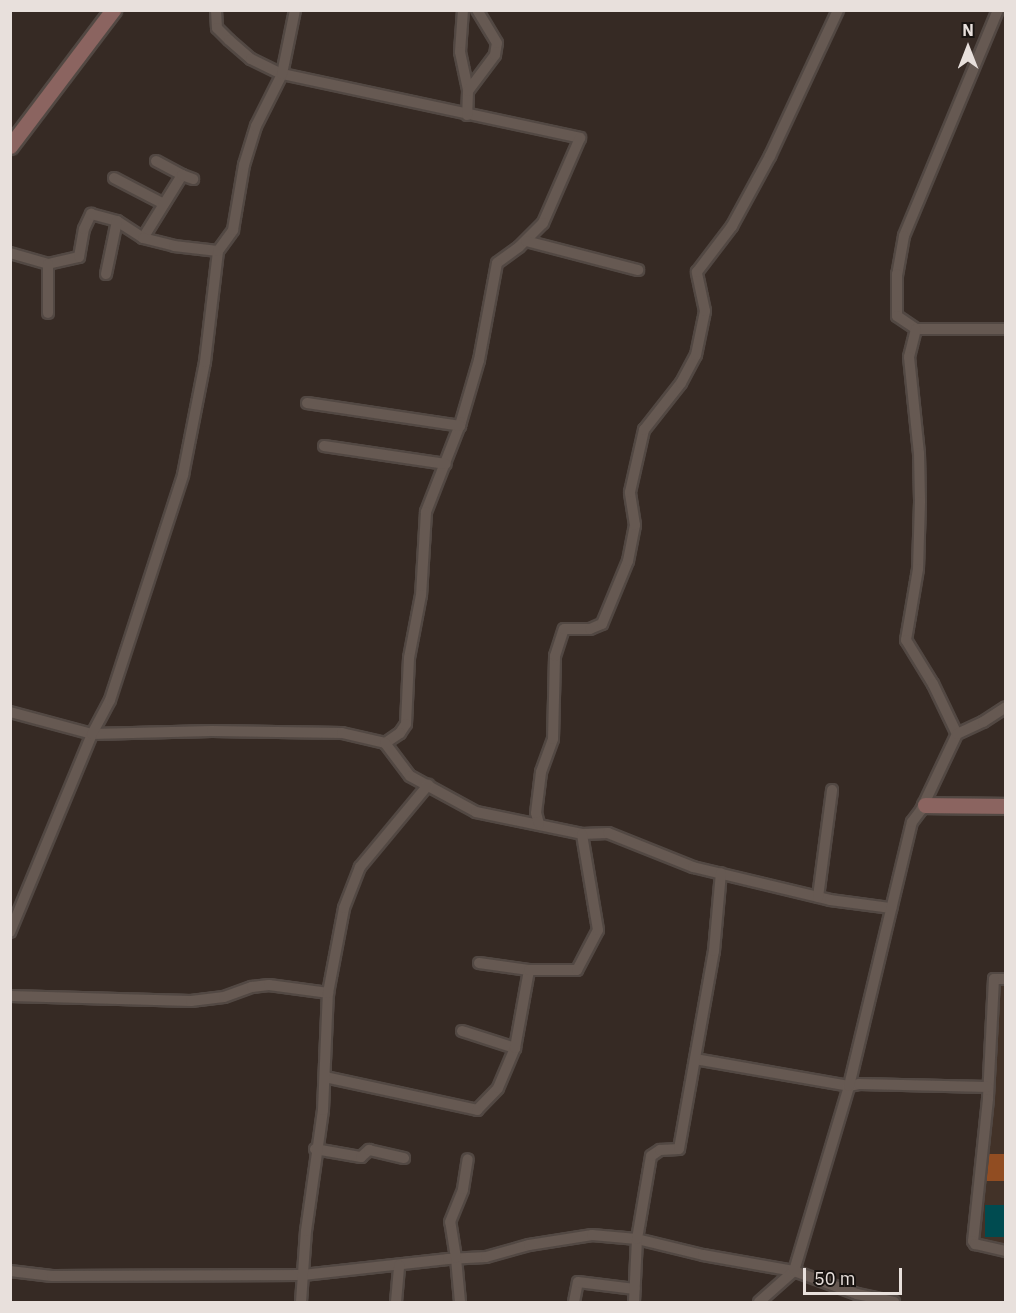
<!DOCTYPE html>
<style>
body{margin:0}
#map{position:relative;width:1016px;height:1313px;overflow:hidden;background:#362a24;font-family:"IBM Plex Sans",sans-serif}
div>[style]{position:absolute}
[style*='--x']{left:calc(var(--x)*1px);top:calc(var(--y)*1px);width:calc(var(--w)*1px);rotate:calc(var(--a)*1deg)}
.built>*{inset:0;background:#423228}
.water>*{inset:0;background:#004b50;transform-origin:0 0}
.building>*{inset:0;background:#914d22;transform-origin:0 0}
.roads{filter:drop-shadow(2px 0 #524843) drop-shadow(-2px 0 #524843) drop-shadow(0 2px #524843) drop-shadow(0 -2px #524843)}
.street>*{height:10px;margin:-5px;padding:0 5px;transform-origin:5px;border-radius:5px;background:#665952}
.secondary>*{height:15px;margin:-7.5px;padding:0 7.5px;transform-origin:7.5px;border-radius:7.5px;background:#8b6460}
span{translate:-50% -50%;white-space:nowrap;text-align:center;line-height:1.15;-webkit-text-stroke:5px #191411;paint-order:stroke}
.frame{position:absolute;inset:0;border:12px solid #e8e0dc;pointer-events:none}
.north{position:absolute;left:938px;top:18px;width:60px;height:60px;-webkit-text-stroke:4px #191411;paint-order:stroke;rotate:0deg;font-size:16px;font-weight:700;line-height:24px;text-align:center;color:#e8e0dc}
.north::after{content:'';display:block;margin:auto;width:21px;height:27px;background:#e8e0dc;clip-path:polygon(50% 0,100% 100%,50% 72%,0 100%)}
.scale{position:absolute;left:803px;top:1268px;width:99px;height:27px;box-sizing:border-box;border:3px solid #e8e0dc;border-top:0;padding-left:8px;font-size:18px;line-height:21px;white-space:nowrap;color:#e8e0dc;-webkit-text-stroke:4px #191411;paint-order:stroke}
</style>
<div id="map">
<div class="built">
<div style="clip-path:polygon(994px 979px,1005px 979px,1005px 1251px,975px 1244px)"></div>
</div>
<div class="water">
<div style="left:1005px;top:1205px;width:32px;height:20px;rotate:90deg"></div>
</div>
<div class="building">
<div style="left:1006px;top:1154px;width:27px;height:24px;rotate:90deg"></div>
</div>
<div class="roads">
<div class="street">
<div style="--x:216;--y:10;--w:18;--a:87"></div>
<div style="--x:217;--y:28;--w:17;--a:45"></div>
<div style="--x:229;--y:40;--w:29;--a:41"></div>
<div style="--x:251;--y:59;--w:34;--a:26"></div>
<div style="--x:282;--y:74;--w:305;--a:12.1"></div>
<div style="--x:580;--y:138;--w:93;--a:113.5"></div>
<div style="--x:543;--y:223;--w:34;--a:135"></div>
<div style="--x:519;--y:247;--w:27;--a:144"></div>
<div style="--x:497;--y:263;--w:99;--a:100.5"></div>
<div style="--x:479;--y:360;--w:65;--a:106.2"></div>
<div style="--x:461;--y:422;--w:97;--a:111.3"></div>
<div style="--x:426;--y:512;--w:83;--a:93.4"></div>
<div style="--x:421;--y:595;--w:64;--a:100.8"></div>
<div style="--x:409;--y:658;--w:66;--a:92.6"></div>
<div style="--x:406;--y:724;--w:11;--a:124"></div>
<div style="--x:400;--y:733;--w:18;--a:146"></div>
<div style="--x:463;--y:10;--w:42;--a:94.1"></div>
<div style="--x:460;--y:52;--w:40;--a:78"></div>
<div style="--x:468;--y:91;--w:24;--a:92"></div>
<div style="--x:998;--y:10;--w:245;--a:112.6"></div>
<div style="--x:904;--y:236;--w:39;--a:100"></div>
<div style="--x:897;--y:274;--w:42;--a:90"></div>
<div style="--x:897;--y:316;--w:23;--a:34"></div>
<div style="--x:916;--y:329;--w:90;--a:0"></div>
<div style="--x:468;--y:91;--w:45;--a:-53.1"></div>
<div style="--x:495;--y:55;--w:12;--a:-81"></div>
<div style="--x:497;--y:43;--w:39;--a:-121"></div>
<div style="--x:156;--y:161;--w:30;--a:28"></div>
<div style="--x:114;--y:178;--w:56;--a:27.5"></div>
<div style="--x:143;--y:238;--w:74;--a:-58.2"></div>
<div style="--x:182;--y:175;--w:12;--a:20"></div>
<div style="--x:526;--y:241;--w:116;--a:14.5"></div>
<div style="--x:10;--y:253;--w:40;--a:16"></div>
<div style="--x:48;--y:264;--w:32;--a:-13"></div>
<div style="--x:79;--y:257;--w:28;--a:-80"></div>
<div style="--x:84;--y:229;--w:17;--a:-65"></div>
<div style="--x:91;--y:214;--w:27;--a:15"></div>
<div style="--x:117;--y:221;--w:31;--a:33"></div>
<div style="--x:143;--y:238;--w:32;--a:14"></div>
<div style="--x:174;--y:246;--w:44;--a:6.5"></div>
<div style="--x:106;--y:274;--w:54;--a:-78.3"></div>
<div style="--x:48;--y:313;--w:49;--a:-90"></div>
<div style="--x:916;--y:329;--w:29;--a:104"></div>
<div style="--x:909;--y:357;--w:97;--a:84.1"></div>
<div style="--x:919;--y:453;--w:49;--a:88.8"></div>
<div style="--x:920;--y:502;--w:67;--a:91.7"></div>
<div style="--x:918;--y:569;--w:72;--a:99.6"></div>
<div style="--x:906;--y:640;--w:52;--a:58.5"></div>
<div style="--x:933;--y:684;--w:55;--a:64.4"></div>
<div style="--x:307;--y:403;--w:155;--a:8.5"></div>
<div style="--x:324;--y:446;--w:123;--a:8.4"></div>
<div style="--x:10;--y:712;--w:85;--a:15"></div>
<div style="--x:92;--y:734;--w:120;--a:-1.4"></div>
<div style="--x:212;--y:731;--w:130;--a:0.9"></div>
<div style="--x:342;--y:733;--w:44;--a:13.1"></div>
<div style="--x:385;--y:743;--w:41;--a:52.9"></div>
<div style="--x:410;--y:776;--w:75;--a:28.6"></div>
<div style="--x:476;--y:812;--w:108;--a:11.7"></div>
<div style="--x:582;--y:834;--w:26;--a:-2"></div>
<div style="--x:608;--y:833;--w:92;--a:21.8"></div>
<div style="--x:693;--y:867;--w:141;--a:13.5"></div>
<div style="--x:830;--y:900;--w:62;--a:7.5"></div>
<div style="--x:921;--y:810;--w:84;--a:-64.7"></div>
<div style="--x:957;--y:734;--w:29;--a:-25"></div>
<div style="--x:983;--y:722;--w:27;--a:-33"></div>
<div style="--x:539;--y:824;--w:11;--a:-105"></div>
<div style="--x:536;--y:813;--w:41;--a:-83"></div>
<div style="--x:541;--y:772;--w:35;--a:-70"></div>
<div style="--x:553;--y:739;--w:83;--a:-88.6"></div>
<div style="--x:555;--y:656;--w:28;--a:-72"></div>
<div style="--x:564;--y:629;--w:26;--a:0"></div>
<div style="--x:590;--y:629;--w:13;--a:-23"></div>
<div style="--x:602;--y:624;--w:68;--a:-67.6"></div>
<div style="--x:628;--y:561;--w:37;--a:-79"></div>
<div style="--x:635;--y:525;--w:33;--a:-99"></div>
<div style="--x:630;--y:492;--w:64;--a:-77.3"></div>
<div style="--x:644;--y:430;--w:60;--a:-51.8"></div>
<div style="--x:681;--y:383;--w:32;--a:-62"></div>
<div style="--x:696;--y:355;--w:45;--a:-78.4"></div>
<div style="--x:705;--y:311;--w:40;--a:-102"></div>
<div style="--x:697;--y:272;--w:58;--a:-52.7"></div>
<div style="--x:732;--y:226;--w:80;--a:-61.5"></div>
<div style="--x:770;--y:156;--w:161;--a:-65"></div>
<div style="--x:818;--y:897;--w:108;--a:-82.5"></div>
<div style="--x:10;--y:932;--w:214;--a:-67.5"></div>
<div style="--x:92;--y:734;--w:38;--a:-62"></div>
<div style="--x:110;--y:700;--w:237;--a:-72"></div>
<div style="--x:183;--y:475;--w:115;--a:-79"></div>
<div style="--x:205;--y:362;--w:112;--a:-83.3"></div>
<div style="--x:218;--y:251;--w:26;--a:-54"></div>
<div style="--x:233;--y:230;--w:66;--a:-80.4"></div>
<div style="--x:244;--y:165;--w:41;--a:-72.9"></div>
<div style="--x:256;--y:126;--w:58;--a:-63.4"></div>
<div style="--x:282;--y:74;--w:65;--a:-78.5"></div>
<div style="--x:479;--y:963;--w:50;--a:8"></div>
<div style="--x:1006;--y:979;--w:12;--a:180"></div>
<div style="--x:994;--y:979;--w:120;--a:92.9"></div>
<div style="--x:988;--y:1099;--w:143;--a:96"></div>
<div style="--x:973;--y:1241;--w:4;--a:56"></div>
<div style="--x:975;--y:1244;--w:32;--a:13"></div>
<div style="--x:10;--y:996;--w:181;--a:1.6"></div>
<div style="--x:191;--y:1001;--w:33;--a:-7"></div>
<div style="--x:224;--y:997;--w:30;--a:-20"></div>
<div style="--x:252;--y:987;--w:17;--a:-7"></div>
<div style="--x:269;--y:985;--w:60;--a:7.7"></div>
<div style="--x:462;--y:1031;--w:56;--a:17.8"></div>
<div style="--x:695;--y:1059;--w:156;--a:9.9"></div>
<div style="--x:849;--y:1086;--w:10;--a:-11"></div>
<div style="--x:859;--y:1084;--w:129;--a:1.3"></div>
<div style="--x:325;--y:1077;--w:156;--a:12.2"></div>
<div style="--x:477;--y:1110;--w:30;--a:-46"></div>
<div style="--x:498;--y:1088;--w:43;--a:-67"></div>
<div style="--x:515;--y:1048;--w:79;--a:-79.8"></div>
<div style="--x:529;--y:970;--w:48;--a:0"></div>
<div style="--x:577;--y:970;--w:45;--a:-62.3"></div>
<div style="--x:598;--y:930;--w:97;--a:-99.5"></div>
<div style="--x:315;--y:1149;--w:47;--a:9.9"></div>
<div style="--x:361;--y:1157;--w:11;--a:-41"></div>
<div style="--x:369;--y:1150;--w:36;--a:13"></div>
<div style="--x:10;--y:1271;--w:42;--a:6.8"></div>
<div style="--x:52;--y:1276;--w:251;--a:-0.2"></div>
<div style="--x:303;--y:1275;--w:146;--a:-6.3"></div>
<div style="--x:448;--y:1259;--w:38;--a:-3"></div>
<div style="--x:486;--y:1257;--w:45;--a:-15.6"></div>
<div style="--x:529;--y:1245;--w:64;--a:-9"></div>
<div style="--x:592;--y:1235;--w:45;--a:5.1"></div>
<div style="--x:637;--y:1239;--w:68;--a:13.6"></div>
<div style="--x:703;--y:1255;--w:92;--a:10"></div>
<div style="--x:794;--y:1271;--w:67;--a:20.1"></div>
<div style="--x:857;--y:1294;--w:38;--a:12"></div>
<div style="--x:301;--y:1302;--w:71;--a:-86"></div>
<div style="--x:306;--y:1231;--w:122;--a:-82"></div>
<div style="--x:323;--y:1110;--w:117;--a:-87.6"></div>
<div style="--x:328;--y:993;--w:86;--a:-79.3"></div>
<div style="--x:344;--y:908;--w:44;--a:-68.7"></div>
<div style="--x:360;--y:867;--w:107;--a:-50.3"></div>
<div style="--x:396;--y:1302;--w:37;--a:-85"></div>
<div style="--x:460;--y:1302;--w:44;--a:-95.2"></div>
<div style="--x:456;--y:1258;--w:36;--a:-99"></div>
<div style="--x:450;--y:1222;--w:35;--a:-68"></div>
<div style="--x:463;--y:1189;--w:30;--a:-81"></div>
<div style="--x:574;--y:1302;--w:20;--a:-79"></div>
<div style="--x:578;--y:1282;--w:57;--a:7"></div>
<div style="--x:634;--y:1302;--w:63;--a:-87.3"></div>
<div style="--x:637;--y:1239;--w:84;--a:-80.4"></div>
<div style="--x:651;--y:1156;--w:11;--a:-34"></div>
<div style="--x:660;--y:1150;--w:19;--a:-3"></div>
<div style="--x:679;--y:1149;--w:201;--a:-80"></div>
<div style="--x:714;--y:951;--w:78;--a:-84.9"></div>
<div style="--x:759;--y:1302;--w:47;--a:-41.5"></div>
<div style="--x:794;--y:1271;--w:193;--a:-73.4"></div>
<div style="--x:849;--y:1086;--w:271;--a:-76.6"></div>
<div style="--x:912;--y:822;--w:21;--a:-53"></div>
</div>
<div class="secondary">
<div style="--x:10;--y:146;--w:171;--a:-52.9"></div>
<div style="--x:925;--y:805;--w:81;--a:0.7"></div>
</div>
</div>
<div class="frame"></div>
<div class="north">N</div>
<div class="scale">50 m</div>
</div>
